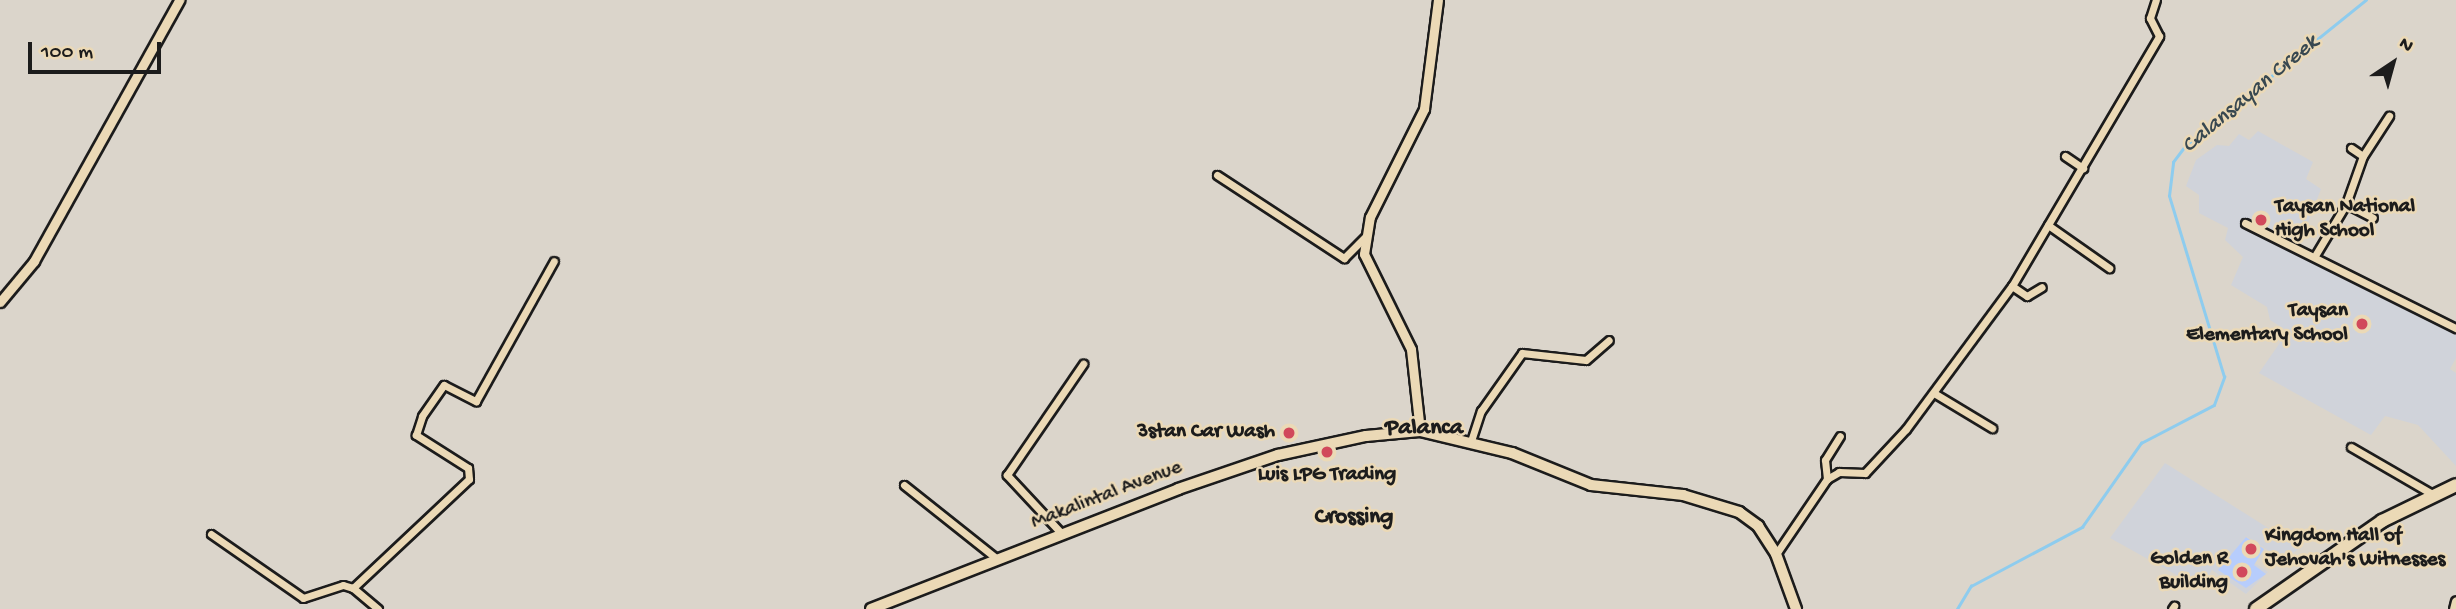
<!DOCTYPE html>
<style>
body{margin:0}
#map{position:relative;width:2456px;height:609px;overflow:hidden;background:#dbd5cb;font-family:"Gochi Hand",sans-serif}
div>[style]{position:absolute}
[style*='--x']{left:calc(var(--x)*1px);top:calc(var(--y)*1px);width:calc(var(--w)*1px);rotate:calc(var(--a)*1deg)}
.built>*{inset:0;background:#d0d3da}
.stream>*{height:2.5px;margin:-1.25px;padding:0 1.25px;transform-origin:1.25px;border-radius:1.25px;background:#8eccee}
.building>*{inset:0;background:#b7cdfc}
.roads{filter:drop-shadow(2px 0 #1c1c1c) drop-shadow(-2px 0 #1c1c1c) drop-shadow(0 2px #1c1c1c) drop-shadow(0 -2px #1c1c1c)}
.minor>*{height:7px;margin:-3.5px;padding:0 3.5px;transform-origin:3.5px;border-radius:3.5px;background:#ebd9b6}
.tertiary>*{height:9px;margin:-4.5px;padding:0 4.5px;transform-origin:4.5px;border-radius:4.5px;background:#ebd9b6}
.secondary>*{height:10px;margin:-5px;padding:0 5px;transform-origin:5px;border-radius:5px;background:#ebd9b6}
.trunk>*{height:12px;margin:-6px;padding:0 6px;transform-origin:6px;border-radius:6px;background:#ebd9b6}
.dots>*{width:19px;height:19px;translate:-50% -50%;box-sizing:border-box;border:4px solid #ebd9b6;border-radius:50%}
span{translate:-50% -50%;white-space:nowrap;text-align:center;line-height:1.15;-webkit-text-stroke:5px #ebd9b6;paint-order:stroke}
.poi-label{font-size:21px;color:#1c1c1c;font-weight:700}
.left{translate:0 -50%;text-align:left}
.right{translate:-100% -50%;text-align:right}
.street-label{font-size:21px;color:#1c1c1c}
.water-label{font-size:23px;color:#384850;font-style:italic}
.neighbourhood-label{font-size:23px;color:#1c1c1c;font-weight:700}
.quarter-label{font-size:24px;color:#1c1c1c;font-weight:700}
.north{position:absolute;left:2358px;top:28px;width:70px;height:70px;-webkit-text-stroke:5px #ebd9b6;paint-order:stroke;rotate:36deg;font-size:19px;font-weight:700;line-height:28px;text-align:center;color:#1c1c1c}
.north::after{content:'';display:block;margin:auto;width:24px;height:32px;background:#1c1c1c;clip-path:polygon(50% 0,100% 100%,50% 72%,0 100%)}
.scale{position:absolute;left:28px;top:42px;width:133px;height:32px;box-sizing:border-box;border:4px solid #1c1c1c;border-top:0;padding-left:9px;font-size:21px;line-height:24px;white-space:nowrap;color:#1c1c1c;-webkit-text-stroke:5px #ebd9b6;paint-order:stroke}
</style>
<div id="map">
<div class="built">
<div style="clip-path:polygon(2258px 131px,2313px 162px,2306px 179px,2321px 189px,2297px 250px,2456px 328px,2456px 358px,2450px 369px,2456px 373px,2456px 466px,2418px 425px,2385px 416px,2371px 435px,2259px 373px,2288px 331px,2270px 320px,2267px 307px,2231px 285px,2243px 257px,2225px 240px,2228px 228px,2199px 213px,2199px 195px,2186px 186px,2196px 160px,2217px 145px,2229px 146px,2239px 134px,2249px 140px)"></div>
<div style="clip-path:polygon(2165px 463px,2300px 548px,2283px 560px,2246px 536px,2237px 551px,2268px 572px,2246px 594px,2212px 570px,2200px 588px,2110px 538px)"></div>
</div>
<div class="stream">
<div style="--x:1957;--y:609;--w:27;--a:-59"></div>
<div style="--x:1971;--y:586;--w:126;--a:-28"></div>
<div style="--x:2082;--y:527;--w:103;--a:-54.9"></div>
<div style="--x:2141;--y:443;--w:82;--a:-27.5"></div>
<div style="--x:2214;--y:405;--w:30;--a:-70"></div>
<div style="--x:2224;--y:377;--w:189;--a:-106.9"></div>
<div style="--x:2169;--y:196;--w:34;--a:-83"></div>
<div style="--x:2173;--y:162;--w:21;--a:-53"></div>
<div style="--x:2186;--y:145;--w:231;--a:-38.9"></div>
</div>
<div class="building">
<div style="clip-path:polygon(2246px 537px,2264px 549px,2254px 565px,2266px 574px,2246px 588px,2218px 570px)"></div>
</div>
<div class="roads">
<div class="minor">
<div style="--x:2351;--y:148;--w:14;--a:34"></div>
<div style="--x:2065;--y:156;--w:22;--a:34"></div>
<div style="--x:1217;--y:175;--w:152;--a:33.2"></div>
<div style="--x:1344;--y:258;--w:30;--a:-45"></div>
<div style="--x:2346;--y:204;--w:30;--a:27"></div>
<div style="--x:2245;--y:223;--w:236;--a:26.5"></div>
<div style="--x:2048;--y:225;--w:75;--a:35.2"></div>
<div style="--x:2316;--y:254;--w:58;--a:-59"></div>
<div style="--x:2346;--y:204;--w:51;--a:-70.5"></div>
<div style="--x:2363;--y:156;--w:48;--a:-57"></div>
<div style="--x:2012;--y:286;--w:18;--a:34"></div>
<div style="--x:2027;--y:296;--w:17;--a:-31"></div>
<div style="--x:1934;--y:393;--w:68;--a:31.1"></div>
<div style="--x:1471;--y:441;--w:32;--a:-72"></div>
<div style="--x:1481;--y:411;--w:71;--a:-54.7"></div>
<div style="--x:1522;--y:353;--w:64;--a:6.2"></div>
<div style="--x:1586;--y:360;--w:30;--a:-41"></div>
<div style="--x:2351;--y:447;--w:94;--a:30.1"></div>
<div style="--x:1827;--y:479;--w:19;--a:-96"></div>
<div style="--x:1825;--y:460;--w:28;--a:-58"></div>
<div style="--x:904;--y:485;--w:119;--a:38.5"></div>
<div style="--x:211;--y:534;--w:112;--a:34.8"></div>
<div style="--x:303;--y:598;--w:42;--a:-18"></div>
<div style="--x:343;--y:585;--w:10;--a:17"></div>
<div style="--x:1062;--y:534;--w:81;--a:-133"></div>
<div style="--x:1007;--y:475;--w:135;--a:-55.6"></div>
<div style="--x:1776;--y:554;--w:91;--a:-55.8"></div>
<div style="--x:1827;--y:479;--w:14;--a:-30"></div>
<div style="--x:1839;--y:472;--w:26;--a:2"></div>
<div style="--x:1865;--y:473;--w:60;--a:-47"></div>
<div style="--x:1906;--y:429;--w:178;--a:-53.5"></div>
<div style="--x:2012;--y:286;--w:290;--a:-59.5"></div>
<div style="--x:2159;--y:36;--w:20;--a:-117"></div>
<div style="--x:2150;--y:18;--w:19;--a:-72"></div>
<div style="--x:378;--y:609;--w:33;--a:-140"></div>
<div style="--x:353;--y:588;--w:159;--a:-43.2"></div>
<div style="--x:469;--y:479;--w:11;--a:-95"></div>
<div style="--x:468;--y:468;--w:62;--a:-147.6"></div>
<div style="--x:416;--y:435;--w:20;--a:-72"></div>
<div style="--x:422;--y:416;--w:38;--a:-55"></div>
<div style="--x:444;--y:385;--w:36;--a:27"></div>
<div style="--x:476;--y:401;--w:160;--a:-60.9"></div>
<div style="--x:2172;--y:609;--w:4;--a:-56"></div>
</div>
<div class="tertiary">
<div style="--x:0;--y:302;--w:53;--a:-50.3"></div>
<div style="--x:34;--y:261;--w:299;--a:-60.9"></div>
<div style="--x:1420;--y:431;--w:82;--a:-96.3"></div>
<div style="--x:1411;--y:349;--w:106;--a:-116.3"></div>
<div style="--x:1364;--y:254;--w:37;--a:-81"></div>
<div style="--x:1370;--y:217;--w:121;--a:-63.4"></div>
<div style="--x:1424;--y:109;--w:110;--a:-82.7"></div>
<div style="--x:2454;--y:609;--w:8;--a:-76"></div>
</div>
<div class="secondary">
<div style="--x:871;--y:609;--w:330;--a:-21.3"></div>
<div style="--x:1178;--y:489;--w:106;--a:-18.8"></div>
<div style="--x:1278;--y:455;--w:90;--a:-12.2"></div>
<div style="--x:1366;--y:436;--w:54;--a:-5.3"></div>
<div style="--x:1420;--y:431;--w:95;--a:13.4"></div>
<div style="--x:1512;--y:453;--w:85;--a:22.1"></div>
<div style="--x:1591;--y:485;--w:93;--a:6.2"></div>
<div style="--x:1683;--y:495;--w:59;--a:16.9"></div>
<div style="--x:1739;--y:512;--w:24;--a:36"></div>
<div style="--x:1758;--y:526;--w:33;--a:57"></div>
<div style="--x:1776;--y:554;--w:59;--a:70"></div>
</div>
<div class="trunk">
<div style="--x:2256;--y:609;--w:154;--a:-34.9"></div>
<div style="--x:2382;--y:521;--w:82;--a:-25.9"></div>
</div>
</div>
<div class="dots">
<div style="left:2261px;top:220px;background:#d1495b"></div>
<div style="left:2362px;top:324px;background:#d1495b"></div>
<div style="left:1289px;top:433px;background:#d1495b"></div>
<div style="left:1327px;top:452px;background:#d1495b"></div>
<div style="left:2251px;top:549px;background:#d1495b"></div>
<div style="left:2242px;top:572px;background:#d1495b"></div>
</div>
<div class="poi-label">
<span class="left" style="left:2275px;top:220px">Taysan National<br>High School</span>
<span class="right" style="left:2348px;top:324px">Taysan<br>Elementary School</span>
<span class="right" style="left:1275px;top:433px">3stan Car Wash</span>
<span style="left:1327px;top:476px">Luis LPG Trading</span>
<span class="left" style="left:2265px;top:549px">Kingdom Hall of<br>Jehovah's Witnesses</span>
<span class="right" style="left:2228px;top:572px">Golden R<br>Building</span>
</div>
<div class="street-label">
<span style="left:1107px;top:496px;rotate:-21deg">Makalintal Avenue</span>
</div>
<div class="water-label">
<span style="left:2251px;top:95px;rotate:-40deg">Calansayan Creek</span>
</div>
<div class="neighbourhood-label">
<span style="left:1354px;top:518px">Crossing</span>
</div>
<div class="quarter-label">
<span style="left:1424px;top:429px">Palanca</span>
</div>
<div class="north">N</div>
<div class="scale">100 m</div>
</div>
